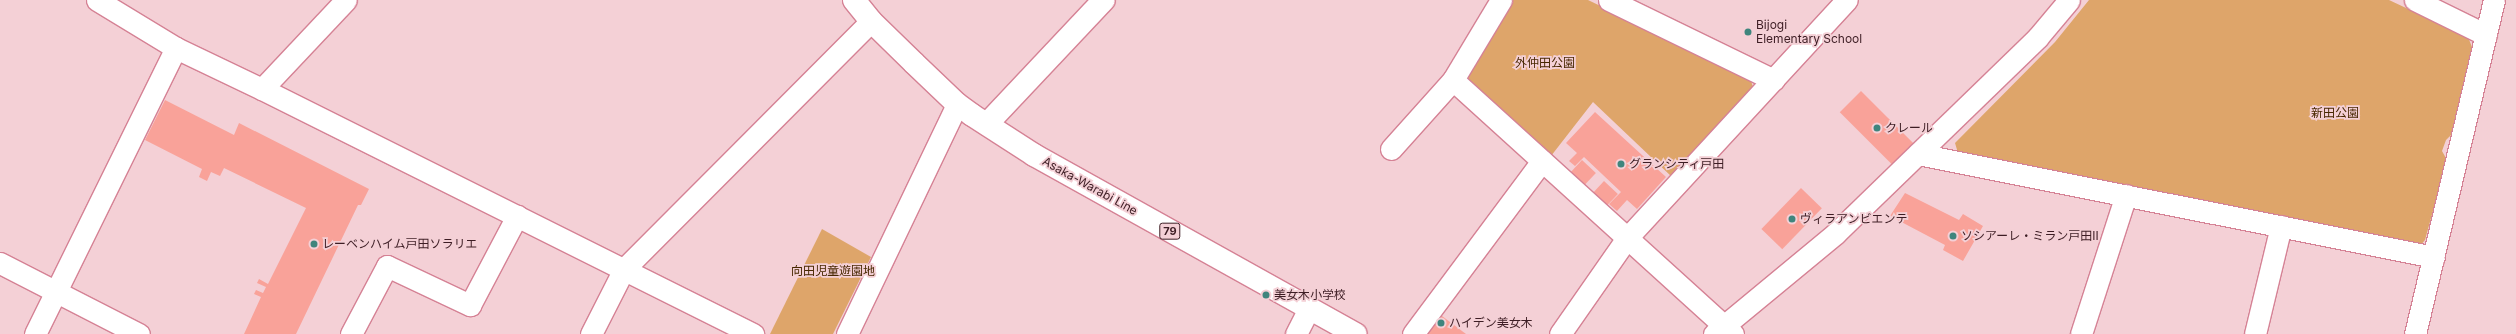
<!DOCTYPE html>
<meta charset="utf-8">
<style>
body{margin:0}
#map{position:relative;width:2516px;height:334px;overflow:hidden;background:#f4d0d6;font-family:Inter,"Noto Sans JP",sans-serif}
div>[style]{position:absolute}
[style*='--x']{left:calc(var(--x)*1px);top:calc(var(--y)*1px);width:calc(var(--w)*1px);rotate:calc(var(--a)*1deg)}
.green>*{inset:0;background:#dea56a}
.building>*{inset:0;background:#f9a299;transform-origin:0 0}
.roads{filter:drop-shadow(1px 0 #d58295) drop-shadow(-1px 0 #d58295) drop-shadow(0 1px #d58295) drop-shadow(0 -1px #d58295)}
.minor>*{height:21px;margin:-10.5px;padding:0 10.5px;transform-origin:10.5px;border-radius:10.5px;background:#fff}
.tertiary>*{height:22px;margin:-11px;padding:0 11px;transform-origin:11px;border-radius:11px;background:#fff}
.primary>*{height:22px;margin:-11px;padding:0 11px;transform-origin:11px;border-radius:11px;background:#fff}
.dots>*{width:11px;height:11px;translate:-50% -50%;box-sizing:border-box;border:2px solid #f4d0d6;border-radius:50%}
span{translate:-50% -50%;white-space:nowrap;text-align:center;line-height:1.15;-webkit-text-stroke:3.5px #f4d0d6;paint-order:stroke}
.shield-label span{padding:1px 3px;background:#f4d0d6;border:1px solid;border-radius:3px;-webkit-text-stroke-width:0}
.shield-label{font-size:11px;color:#3d1d24;font-weight:700}
.poi-label{font-size:12px;color:#3d1d24}
.left{translate:0 -50%;text-align:left}
.park-label{font-size:12px;color:#472700}
.street-label{font-size:12px;color:#3d1d24}
</style>
<div id="map">
<div class="green">
<div style="clip-path:polygon(1511px 0,1588px 0,1750px 78px,1754px 90px,1672px 177px,1593px 102px,1551px 156px,1470px 84px,1467px 72px)"></div>
<div style="clip-path:polygon(2089px 0,2389px 0,2468px 37px,2472px 47px,2453px 133px,2446px 140px,2442px 151px,2447px 160px,2425px 240px,2420px 246px,1958px 153px,1955px 143px,2055px 42px)"></div>
<div style="clip-path:polygon(822px 229px,871px 257px,833px 334px,770px 334px)"></div>
</div>
<div class="building">
<div style="left:1861px;top:91px;width:74px;height:30px;rotate:45deg"></div>
<div style="clip-path:polygon(165px 100px,234px 135px,239px 123px,369px 189px,361px 205px,358px 205px,296px 334px,244px 334px,261px 297px,254px 294px,256px 290px,263px 293px,266px 287px,257px 283px,259px 279px,268px 284px,306px 208px,224px 168px,220px 176px,211px 172px,207px 181px,199px 177px,202px 169px,145px 140px)"></div>
<div style="clip-path:polygon(1595px 112px,1666px 177px,1637px 209px,1627px 200px,1617px 211px,1609px 204px,1621px 192px,1584px 157px,1575px 166px,1569px 161px,1577px 153px,1566px 143px)"></div>
<div style="left:1582px;top:160px;width:19px;height:18px;rotate:43deg"></div>
<div style="left:1604px;top:181px;width:19px;height:18px;rotate:43deg"></div>
<div style="left:1801px;top:188px;width:29px;height:57px;rotate:44deg"></div>
<div style="clip-path:polygon(1905px 193px,1959px 220px,1963px 214px,1983px 226px,1963px 261px,1943px 250px,1945px 245px,1890px 216px)"></div>
<div style="clip-path:polygon(1438px 313px,1466px 334px,1422px 334px)"></div>
</div>
<div class="roads">
<div class="minor">
<div style="--x:97;--y:0;--w:92;--a:31.3"></div>
<div style="--x:176;--y:48;--w:95;--a:25.5"></div>
<div style="--x:262;--y:89;--w:549;--a:26.52"></div>
<div style="--x:1501;--y:0;--w:93;--a:121"></div>
<div style="--x:1453;--y:80;--w:378;--a:42.2"></div>
<div style="--x:1609;--y:0;--w:183;--a:25.9"></div>
<div style="--x:2415;--y:0;--w:79;--a:26.2"></div>
<div style="--x:262;--y:89;--w:122;--a:-46.7"></div>
<div style="--x:1391;--y:149;--w:93;--a:-48.1"></div>
<div style="--x:1918;--y:154;--w:526;--a:11.29"></div>
<div style="--x:0;--y:263;--w:156;--a:27.1"></div>
<div style="--x:35;--y:334;--w:319;--a:-63.8"></div>
<div style="--x:351;--y:334;--w:77;--a:-62.1"></div>
<div style="--x:387;--y:266;--w:92;--a:25.2"></div>
<div style="--x:470;--y:305;--w:101;--a:-62.2"></div>
<div style="--x:591;--y:334;--w:73;--a:-63.1"></div>
<div style="--x:624;--y:269;--w:350;--a:-45.1"></div>
<div style="--x:847;--y:334;--w:255;--a:-64.4"></div>
<div style="--x:1296;--y:334;--w:29;--a:-63"></div>
<div style="--x:1413;--y:334;--w:216;--a:-53.3"></div>
<div style="--x:1560;--y:334;--w:117;--a:-55.1"></div>
<div style="--x:1627;--y:238;--w:324;--a:-47.3"></div>
<div style="--x:1714;--y:334;--w:158;--a:-39.6"></div>
<div style="--x:1836;--y:233;--w:281;--a:-44.1"></div>
<div style="--x:2038;--y:37;--w:48;--a:-50"></div>
<div style="--x:2081;--y:334;--w:146;--a:-72.1"></div>
<div style="--x:2255;--y:334;--w:111;--a:-76.5"></div>
<div style="--x:2415;--y:334;--w:343;--a:-76.7"></div>
</div>
<div class="tertiary">
<div style="--x:987;--y:124;--w:170;--a:-46.7"></div>
</div>
<div class="primary">
<div style="--x:854;--y:0;--w:27;--a:51"></div>
<div style="--x:871;--y:21;--w:60;--a:44.3"></div>
<div style="--x:914;--y:63;--w:59;--a:43.6"></div>
<div style="--x:957;--y:104;--w:19;--a:36"></div>
<div style="--x:972;--y:115;--w:74;--a:32.8"></div>
<div style="--x:1034;--y:155;--w:368;--a:29.1"></div>
</div>
</div>
<div class="dots">
<div style="left:1748px;top:32px;background:#3f857d"></div>
<div style="left:1877px;top:128px;background:#3f857d"></div>
<div style="left:1621px;top:164px;background:#3f857d"></div>
<div style="left:1792px;top:219px;background:#3f857d"></div>
<div style="left:1953px;top:236px;background:#3f857d"></div>
<div style="left:314px;top:244px;background:#3f857d"></div>
<div style="left:1266px;top:295px;background:#3f857d"></div>
<div style="left:1441px;top:323px;background:#3f857d"></div>
</div>
<div class="shield-label">
<span style="left:1170px;top:231px">79</span>
</div>
<div class="poi-label">
<span class="left" style="left:1756px;top:32px">Bijogi<br>Elementary School</span>
<span class="left" style="left:1885px;top:128px">クレール</span>
<span class="left" style="left:1629px;top:164px">グランシティ戸田</span>
<span class="left" style="left:1800px;top:219px">ヴィラアンビエンテ</span>
<span class="left" style="left:1961px;top:236px">ソシアーレ・ミラン戸田Ⅱ</span>
<span class="left" style="left:322px;top:244px">レーベンハイム戸田ソラリエ</span>
<span class="left" style="left:1274px;top:295px">美女木小学校</span>
<span class="left" style="left:1449px;top:323px">ハイデン美女木</span>
</div>
<div class="park-label">
<span style="left:1545px;top:63px">外仲田公園</span>
<span style="left:2335px;top:113px">新田公園</span>
<span style="left:833px;top:271px">向田児童遊園地</span>
</div>
<div class="street-label">
<span style="left:1090px;top:186px;rotate:29deg">Asaka-Warabi Line</span>
</div>
</div>
